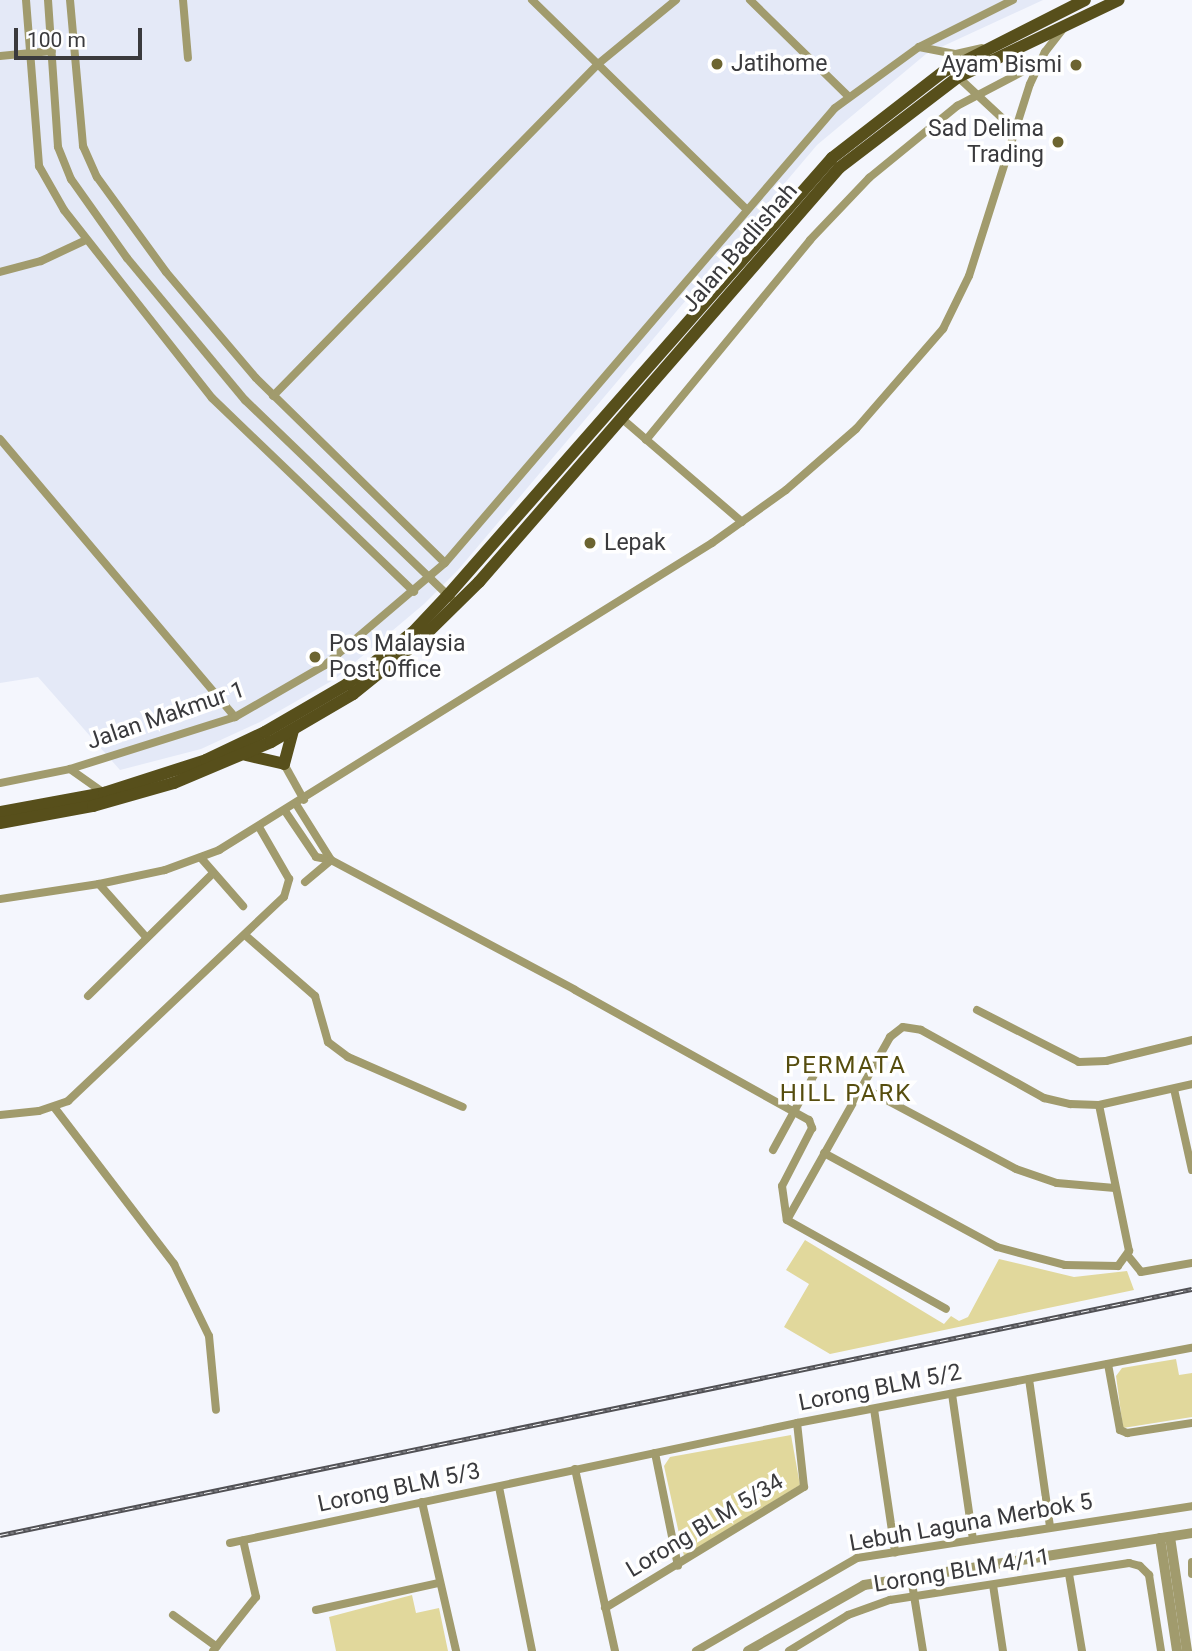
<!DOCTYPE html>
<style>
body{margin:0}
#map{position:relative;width:1192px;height:1651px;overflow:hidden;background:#f4f6fd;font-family:Roboto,sans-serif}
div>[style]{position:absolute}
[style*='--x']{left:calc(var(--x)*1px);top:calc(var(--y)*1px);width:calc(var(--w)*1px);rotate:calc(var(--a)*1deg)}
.built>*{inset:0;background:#e4e9f7}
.green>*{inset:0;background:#e1d89c}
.minor>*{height:8px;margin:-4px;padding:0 4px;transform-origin:4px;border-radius:4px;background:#a19b6d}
.tertiary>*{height:10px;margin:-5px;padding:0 5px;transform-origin:5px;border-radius:5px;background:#a19b6d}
.primary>*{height:12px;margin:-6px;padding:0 6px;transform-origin:6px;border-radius:6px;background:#574f1b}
.rail>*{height:5px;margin-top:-2.5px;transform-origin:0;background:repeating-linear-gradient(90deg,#fff 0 8px,#515155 0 16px);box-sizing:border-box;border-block:2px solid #515155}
.dots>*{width:19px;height:19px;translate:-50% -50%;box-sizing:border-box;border:4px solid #fff;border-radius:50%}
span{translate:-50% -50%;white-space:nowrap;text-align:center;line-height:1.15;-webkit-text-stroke:7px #fff;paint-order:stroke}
.poi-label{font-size:23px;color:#3a3a3d}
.left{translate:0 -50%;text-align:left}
.right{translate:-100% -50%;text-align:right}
.street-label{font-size:23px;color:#3a3a3d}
.neighbourhood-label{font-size:24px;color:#564d0e;letter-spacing:2px}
.scale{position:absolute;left:14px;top:28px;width:128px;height:32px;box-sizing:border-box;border:4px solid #3a3a3d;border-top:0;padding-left:9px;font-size:21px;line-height:24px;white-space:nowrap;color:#3a3a3d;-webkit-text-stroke:5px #fff;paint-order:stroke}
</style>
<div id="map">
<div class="built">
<div style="clip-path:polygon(0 0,1043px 0,926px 54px,817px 145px,458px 570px,424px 604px,335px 679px,260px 722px,201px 749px,120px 770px,38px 677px,0 683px)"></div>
</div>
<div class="green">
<div style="clip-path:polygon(805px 1240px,944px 1324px,951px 1316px,959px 1321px,968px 1317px,999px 1259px,1074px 1277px,1127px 1271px,1134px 1290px,830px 1354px,784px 1327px,809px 1284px,786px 1270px)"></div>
<div style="clip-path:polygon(1176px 1359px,1179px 1375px,1192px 1373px,1192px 1417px,1123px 1428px,1116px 1376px,1122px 1368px)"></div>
<div style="clip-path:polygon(791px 1435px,800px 1485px,684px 1556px,664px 1466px,670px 1457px)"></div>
<div style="clip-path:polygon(412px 1595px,416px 1613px,439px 1608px,448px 1651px,336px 1651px,329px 1617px)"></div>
</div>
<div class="minor">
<div style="--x:26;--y:0;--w:167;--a:85.5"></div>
<div style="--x:39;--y:166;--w:51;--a:60.4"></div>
<div style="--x:64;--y:210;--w:239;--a:51.8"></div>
<div style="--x:212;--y:398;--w:280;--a:43.8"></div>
<div style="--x:48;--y:0;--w:147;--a:86.1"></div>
<div style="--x:58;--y:147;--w:35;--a:68"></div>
<div style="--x:71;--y:179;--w:97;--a:54.7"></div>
<div style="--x:127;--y:258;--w:185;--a:50.3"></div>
<div style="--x:245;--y:400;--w:286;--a:43.9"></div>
<div style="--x:70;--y:0;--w:147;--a:84.9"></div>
<div style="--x:83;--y:146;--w:34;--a:66"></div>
<div style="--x:97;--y:177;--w:117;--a:54"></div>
<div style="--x:166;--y:272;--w:139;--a:49.7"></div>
<div style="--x:256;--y:378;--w:264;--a:44.4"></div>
<div style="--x:183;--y:0;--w:58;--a:85.1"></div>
<div style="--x:532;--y:0;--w:298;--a:44.3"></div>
<div style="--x:750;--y:0;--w:137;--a:44.4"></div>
<div style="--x:919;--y:47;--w:38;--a:11"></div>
<div style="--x:956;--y:54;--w:26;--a:-13"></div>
<div style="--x:0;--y:56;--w:52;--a:-5.5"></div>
<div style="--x:958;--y:77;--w:76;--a:42.9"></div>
<div style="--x:0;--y:272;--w:42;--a:-15"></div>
<div style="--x:41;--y:261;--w:47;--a:-24.9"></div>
<div style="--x:273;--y:396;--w:465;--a:-45.6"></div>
<div style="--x:598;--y:64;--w:101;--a:-39.4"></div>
<div style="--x:620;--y:417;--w:161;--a:40.7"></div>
<div style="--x:0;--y:439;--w:364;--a:49.8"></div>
<div style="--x:646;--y:440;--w:259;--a:-50.6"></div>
<div style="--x:810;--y:240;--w:86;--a:-46.4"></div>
<div style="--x:869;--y:178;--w:114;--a:-39.3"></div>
<div style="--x:957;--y:106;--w:93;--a:-27.7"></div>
<div style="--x:284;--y:764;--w:41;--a:60.9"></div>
<div style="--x:70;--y:769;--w:42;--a:35.2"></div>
<div style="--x:0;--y:783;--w:71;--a:-11.3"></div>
<div style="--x:70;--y:769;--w:173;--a:-17.5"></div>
<div style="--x:235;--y:717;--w:104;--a:-30"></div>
<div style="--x:325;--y:665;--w:157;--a:-40.4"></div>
<div style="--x:445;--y:563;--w:599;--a:-49.4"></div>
<div style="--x:835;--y:108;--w:104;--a:-36"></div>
<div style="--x:919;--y:47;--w:105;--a:-26.6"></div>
<div style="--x:296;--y:804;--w:66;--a:58"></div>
<div style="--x:285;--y:811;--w:55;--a:56"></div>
<div style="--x:316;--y:857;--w:15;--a:11"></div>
<div style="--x:331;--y:860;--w:276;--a:28"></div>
<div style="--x:575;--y:990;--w:268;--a:29.1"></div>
<div style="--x:809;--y:1120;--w:9;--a:69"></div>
<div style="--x:812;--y:1128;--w:65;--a:117.3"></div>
<div style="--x:782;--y:1186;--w:34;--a:82"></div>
<div style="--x:787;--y:1220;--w:182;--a:29.2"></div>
<div style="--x:201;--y:858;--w:64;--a:48.8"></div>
<div style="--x:305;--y:882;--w:34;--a:-40"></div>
<div style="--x:99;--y:884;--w:72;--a:48.4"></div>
<div style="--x:0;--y:899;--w:100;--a:-8.6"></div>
<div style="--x:99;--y:884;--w:67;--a:-12"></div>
<div style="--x:165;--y:870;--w:58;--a:-20.3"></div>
<div style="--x:219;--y:850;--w:581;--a:-31.91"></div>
<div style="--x:712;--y:543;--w:91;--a:-35.6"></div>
<div style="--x:786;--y:490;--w:93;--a:-41.1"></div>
<div style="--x:856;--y:429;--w:133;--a:-49"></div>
<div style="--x:943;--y:329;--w:59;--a:-63.9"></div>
<div style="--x:969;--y:276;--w:201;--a:-72.4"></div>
<div style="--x:1030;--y:84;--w:35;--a:-65"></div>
<div style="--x:1045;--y:52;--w:31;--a:-52"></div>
<div style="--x:245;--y:935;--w:93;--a:41.1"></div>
<div style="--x:315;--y:996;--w:48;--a:74.2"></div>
<div style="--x:328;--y:1042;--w:25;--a:37"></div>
<div style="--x:348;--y:1057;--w:125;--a:23.5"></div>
<div style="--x:88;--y:996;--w:174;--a:-44.5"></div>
<div style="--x:977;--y:1010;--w:114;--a:27"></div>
<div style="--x:1079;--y:1062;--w:27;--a:-2"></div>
<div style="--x:1106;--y:1061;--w:89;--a:-13.7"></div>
<div style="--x:862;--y:1087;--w:174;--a:28"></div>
<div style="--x:1016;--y:1169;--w:43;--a:18.9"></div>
<div style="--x:1057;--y:1183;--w:58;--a:4.9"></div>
<div style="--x:1174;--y:1089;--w:83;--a:77.5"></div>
<div style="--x:54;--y:1107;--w:198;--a:52.6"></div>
<div style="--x:174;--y:1264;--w:80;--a:64.1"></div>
<div style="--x:209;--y:1336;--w:74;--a:84.6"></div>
<div style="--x:0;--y:1115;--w:39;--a:-6"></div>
<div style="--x:39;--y:1111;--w:31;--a:-19"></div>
<div style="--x:68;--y:1101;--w:297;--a:-43.4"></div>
<div style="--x:284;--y:897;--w:19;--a:-74"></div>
<div style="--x:289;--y:879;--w:60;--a:-120"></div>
<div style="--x:773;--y:1150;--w:85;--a:-61.3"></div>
<div style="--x:824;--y:1153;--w:197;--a:28.5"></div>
<div style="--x:997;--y:1247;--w:70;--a:14.8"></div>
<div style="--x:1065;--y:1265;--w:53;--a:1.1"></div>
<div style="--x:1118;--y:1266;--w:19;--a:-54"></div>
<div style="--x:1129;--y:1251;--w:149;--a:-101.6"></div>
<div style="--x:787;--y:1220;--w:210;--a:-60.6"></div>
<div style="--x:890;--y:1037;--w:16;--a:-38"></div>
<div style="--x:903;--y:1027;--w:18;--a:9"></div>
<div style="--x:921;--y:1030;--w:141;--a:28.9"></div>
<div style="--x:1044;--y:1098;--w:27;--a:13"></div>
<div style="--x:1070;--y:1104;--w:29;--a:2"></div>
<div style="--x:1099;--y:1105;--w:95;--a:-12.7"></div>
<div style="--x:1129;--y:1257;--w:19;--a:51"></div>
<div style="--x:1141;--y:1272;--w:52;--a:-10"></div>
<div style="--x:1108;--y:1364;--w:67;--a:79.7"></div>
<div style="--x:1120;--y:1430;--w:8;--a:23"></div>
<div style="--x:1127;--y:1433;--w:66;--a:-8.7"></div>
<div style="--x:1029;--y:1379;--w:149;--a:81.9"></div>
<div style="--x:952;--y:1394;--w:147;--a:81.8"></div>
<div style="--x:874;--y:1409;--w:145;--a:81.6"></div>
<div style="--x:655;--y:1453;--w:115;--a:78.5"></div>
<div style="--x:575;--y:1469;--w:186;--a:77.6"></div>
<div style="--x:499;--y:1487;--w:167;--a:78.6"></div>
<div style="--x:422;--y:1502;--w:153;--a:77.1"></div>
<div style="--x:230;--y:1543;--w:580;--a:-11.95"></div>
<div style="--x:797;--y:1423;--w:402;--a:-10.8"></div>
<div style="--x:1192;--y:1562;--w:12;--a:90"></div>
<div style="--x:1069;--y:1574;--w:78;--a:80.4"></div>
<div style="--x:911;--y:1577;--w:75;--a:80.8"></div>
<div style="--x:993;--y:1585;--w:67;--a:81.4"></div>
<div style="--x:605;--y:1608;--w:233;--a:-31.3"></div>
<div style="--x:804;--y:1487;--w:64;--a:-96.2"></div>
<div style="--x:316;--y:1610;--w:126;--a:-12.4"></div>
<div style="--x:173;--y:1615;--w:54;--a:36"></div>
<div style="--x:213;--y:1651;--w:69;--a:-51.5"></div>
<div style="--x:256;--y:1597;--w:58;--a:-102.8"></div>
<div style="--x:696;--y:1651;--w:186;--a:-30"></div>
<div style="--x:857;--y:1558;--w:339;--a:-8.8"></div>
<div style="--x:789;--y:1651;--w:69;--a:-31.4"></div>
<div style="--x:848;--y:1615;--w:45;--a:-19.7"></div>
<div style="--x:890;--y:1600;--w:242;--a:-8.8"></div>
<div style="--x:1129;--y:1563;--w:11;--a:15"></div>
<div style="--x:1140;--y:1566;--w:13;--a:45"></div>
<div style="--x:1149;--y:1575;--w:77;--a:81"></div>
</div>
<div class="tertiary">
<div style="--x:1170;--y:1537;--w:115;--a:81.5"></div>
<div style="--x:1160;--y:1538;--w:114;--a:81.4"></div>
<div style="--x:748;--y:1651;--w:133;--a:-29.6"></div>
<div style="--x:864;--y:1585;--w:332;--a:-9"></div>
</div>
<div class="primary">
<div style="--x:246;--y:755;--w:39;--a:13"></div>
<div style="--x:284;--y:764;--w:35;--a:-75"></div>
<div style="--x:0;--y:812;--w:106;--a:-10.4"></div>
<div style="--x:104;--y:793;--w:107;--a:-17.9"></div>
<div style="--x:206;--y:760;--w:65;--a:-25.4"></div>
<div style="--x:265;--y:732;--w:95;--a:-30.3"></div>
<div style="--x:347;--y:684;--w:84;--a:-38.2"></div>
<div style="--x:413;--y:632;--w:51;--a:-46.6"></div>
<div style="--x:448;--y:595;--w:582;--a:-48.69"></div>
<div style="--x:832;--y:158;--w:140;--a:-37.8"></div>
<div style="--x:943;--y:72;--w:159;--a:-26.9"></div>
<div style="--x:0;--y:823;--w:95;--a:-10.4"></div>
<div style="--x:93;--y:806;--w:84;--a:-15.9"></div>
<div style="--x:174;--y:783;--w:105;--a:-22.9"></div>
<div style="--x:271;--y:742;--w:95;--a:-30.3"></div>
<div style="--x:353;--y:694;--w:86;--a:-38.9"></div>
<div style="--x:420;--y:640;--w:83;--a:-44.5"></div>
<div style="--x:479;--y:582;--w:549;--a:-48.99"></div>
<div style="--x:839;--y:168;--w:150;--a:-37.4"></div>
<div style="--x:958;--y:77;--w:178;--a:-25.6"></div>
</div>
<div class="rail">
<div style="--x:0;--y:1535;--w:1217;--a:-11.66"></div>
</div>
<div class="dots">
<div style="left:717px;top:64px;background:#6c6430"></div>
<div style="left:1076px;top:65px;background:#6c6430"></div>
<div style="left:1058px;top:142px;background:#6c6430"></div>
<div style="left:590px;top:543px;background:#6c6430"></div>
<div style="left:315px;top:657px;background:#6c6430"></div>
</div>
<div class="poi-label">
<span class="left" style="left:731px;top:64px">Jatihome</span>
<span class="right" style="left:1062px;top:65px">Ayam Bismi</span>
<span class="right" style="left:1044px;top:142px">Sad Delima<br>Trading</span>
<span class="left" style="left:604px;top:543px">Lepak</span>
<span class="left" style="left:329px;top:657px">Pos Malaysia<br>Post Office</span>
</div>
<div class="street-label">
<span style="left:740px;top:248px;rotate:-49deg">Jalan Badlishah</span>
<span style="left:166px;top:716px;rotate:-19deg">Jalan Makmur 1</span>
<span style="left:880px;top:1388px;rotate:-11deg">Lorong BLM 5/2</span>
<span style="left:399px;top:1488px;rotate:-12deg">Lorong BLM 5/3</span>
<span style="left:971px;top:1523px;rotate:-10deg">Lebuh Laguna Merbok 5</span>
<span style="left:705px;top:1526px;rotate:-31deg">Lorong BLM 5/34</span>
<span style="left:962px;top:1571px;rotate:-9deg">Lorong BLM 4/11</span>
</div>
<div class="neighbourhood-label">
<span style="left:846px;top:1080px">PERMATA<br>HILL PARK</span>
</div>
<div class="scale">100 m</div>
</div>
